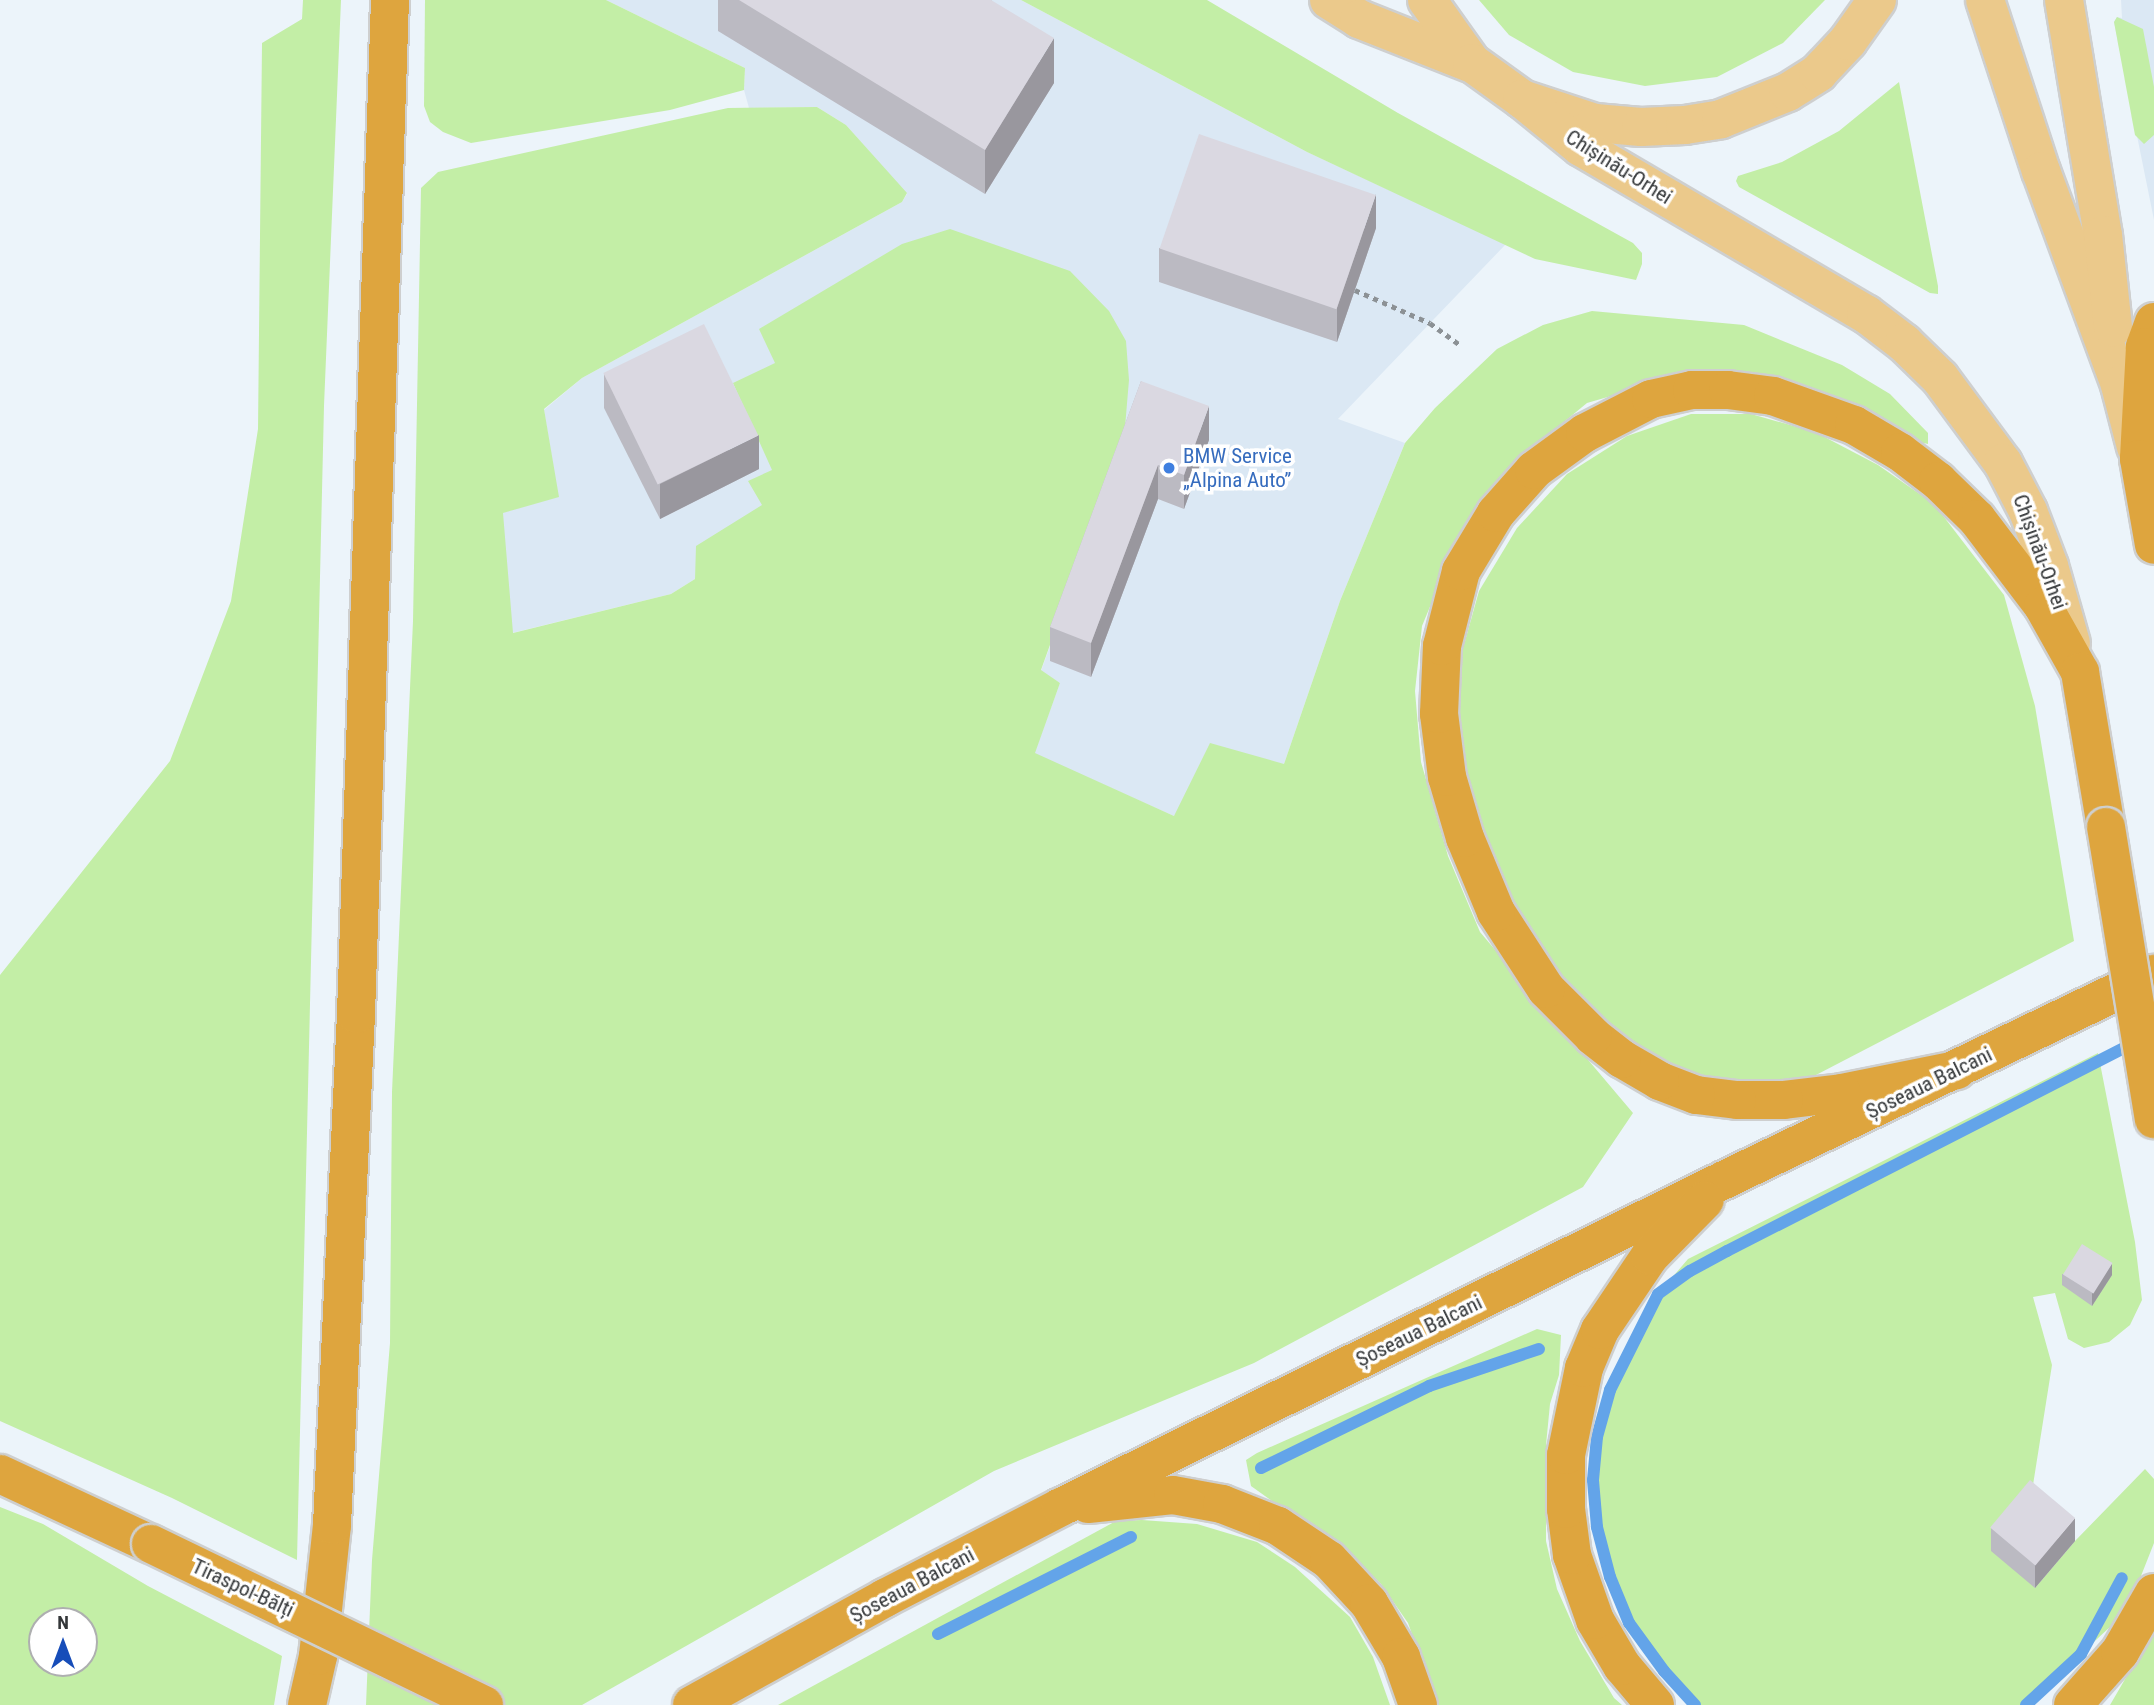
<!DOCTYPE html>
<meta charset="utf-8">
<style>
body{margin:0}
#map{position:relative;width:2154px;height:1705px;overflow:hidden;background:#ecf4fa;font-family:"Roboto Condensed",sans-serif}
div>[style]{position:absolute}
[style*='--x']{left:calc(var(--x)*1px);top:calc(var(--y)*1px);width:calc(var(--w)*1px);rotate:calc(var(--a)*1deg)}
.built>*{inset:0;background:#dbe8f4}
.green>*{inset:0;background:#c3eea6}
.stream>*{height:12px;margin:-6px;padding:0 6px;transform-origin:6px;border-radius:6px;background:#63a4e9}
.path>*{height:4.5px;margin-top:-2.25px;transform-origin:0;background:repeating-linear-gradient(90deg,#8c9195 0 5px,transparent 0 10px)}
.roads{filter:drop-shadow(2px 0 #cecfcf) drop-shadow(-2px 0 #cecfcf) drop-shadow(0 2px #cecfcf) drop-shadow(0 -2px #cecfcf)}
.major>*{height:38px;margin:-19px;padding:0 19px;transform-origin:19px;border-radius:19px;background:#ebc98b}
.highway>*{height:38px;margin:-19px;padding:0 19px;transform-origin:19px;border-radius:19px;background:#dea53e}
.bridges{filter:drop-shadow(2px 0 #cecfcf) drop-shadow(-2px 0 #cecfcf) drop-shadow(0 2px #cecfcf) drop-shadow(0 -2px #cecfcf)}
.highway-bridge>*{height:38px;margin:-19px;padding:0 19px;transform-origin:19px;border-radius:19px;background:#dea53e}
.wall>*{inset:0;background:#bbbac2}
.shaded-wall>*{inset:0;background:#99979e}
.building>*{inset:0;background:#dad8e1;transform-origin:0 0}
.dots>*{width:19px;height:19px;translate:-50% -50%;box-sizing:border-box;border:4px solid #fff;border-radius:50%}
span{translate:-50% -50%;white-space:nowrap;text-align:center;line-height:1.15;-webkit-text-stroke:7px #fff;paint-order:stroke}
.street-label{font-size:21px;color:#343739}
.shop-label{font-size:21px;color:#366cbe}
.left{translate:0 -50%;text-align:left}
.north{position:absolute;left:28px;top:1607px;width:70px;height:70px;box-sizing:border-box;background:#fff;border:2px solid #aeafb0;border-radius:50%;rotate:0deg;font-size:19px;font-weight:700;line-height:28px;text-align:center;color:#343739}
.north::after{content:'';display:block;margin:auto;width:24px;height:32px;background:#174db9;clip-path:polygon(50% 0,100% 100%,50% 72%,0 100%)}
</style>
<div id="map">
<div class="built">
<div style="clip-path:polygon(606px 0,1021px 0,1307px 152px,1506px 244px,1338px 419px,1405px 443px,1340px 601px,1284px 764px,1174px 816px,1034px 754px,1060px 683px,1041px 671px,1086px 546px,695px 579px,671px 594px,512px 633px,502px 513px,558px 496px,544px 410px,582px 378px,902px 202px,907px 194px,846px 125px,817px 107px,749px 108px,744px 90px,745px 68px)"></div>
<div style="clip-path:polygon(2121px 0,2154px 0,2154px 220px,2114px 22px,2117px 17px,2122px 18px)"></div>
</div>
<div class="green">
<div style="clip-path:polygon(303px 0,341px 0,324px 406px,297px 1560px,172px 1498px,0 1421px,0 975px,170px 761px,231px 601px,258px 429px,262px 43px,302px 19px)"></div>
<div style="clip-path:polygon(425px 0,606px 0,745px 68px,744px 90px,670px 110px,471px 143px,443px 132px,430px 122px,424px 106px)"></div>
<div style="clip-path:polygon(1021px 0,1207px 0,1398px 113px,1633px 243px,1642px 253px,1642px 264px,1636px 280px,1535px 259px,1307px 152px)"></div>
<div style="clip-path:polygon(1479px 0,1825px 0,1783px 43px,1717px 77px,1645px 86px,1573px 72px,1509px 35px)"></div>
<div style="clip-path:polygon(2117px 17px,2143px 29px,2154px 87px,2154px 135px,2144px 144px,2135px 135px,2114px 22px)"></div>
<div style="clip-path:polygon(1899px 82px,1938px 286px,1938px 294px,1930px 293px,1739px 187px,1736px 181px,1738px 176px,1782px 162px,1839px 131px)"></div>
<div style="clip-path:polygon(817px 107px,846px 125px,907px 193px,902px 202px,582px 378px,544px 409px,559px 497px,503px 513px,513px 633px,671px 594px,695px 579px,696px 546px,762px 505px,748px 481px,772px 470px,733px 383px,775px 363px,759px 329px,902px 244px,950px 229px,1070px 271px,1109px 311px,1126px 341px,1129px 380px,1124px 439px,1041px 670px,1060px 683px,1035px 753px,1174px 816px,1210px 743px,1284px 764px,1340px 601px,1405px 443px,1435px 408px,1497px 349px,1543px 325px,1592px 311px,1744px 325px,1842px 365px,1890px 394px,1928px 433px,1928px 444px,1656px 383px,1587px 403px,1515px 462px,1460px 534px,1422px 626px,1415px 691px,1421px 762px,1448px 856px,1480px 932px,1633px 1113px,1583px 1187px,1254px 1363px,994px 1471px,582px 1705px,366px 1705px,372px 1560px,390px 1343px,392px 1092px,413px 621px,421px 188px,438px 172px,728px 108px)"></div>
<div style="clip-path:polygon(1691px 414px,1751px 414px,1815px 432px,1878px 465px,1934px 504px,2004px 595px,2035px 706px,2074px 941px,1816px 1075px,1778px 1086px,1685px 1075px,1637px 1046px,1577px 996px,1535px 941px,1501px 879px,1471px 805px,1457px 738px,1460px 659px,1479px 591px,1517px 528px,1567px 474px,1627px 436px)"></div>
<div style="clip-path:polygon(2098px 1053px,2135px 1242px,2142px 1300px,2130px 1325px,2109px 1342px,2084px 1348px,2068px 1339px,2055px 1293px,2033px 1297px,2052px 1365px,2030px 1504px,2035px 1588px,2075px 1541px,2145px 1469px,2154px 1479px,2154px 1543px,2139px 1581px,2111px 1626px,2026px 1705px,1695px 1705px,1664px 1671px,1629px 1623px,1610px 1577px,1597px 1527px,1593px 1480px,1597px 1437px,1610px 1390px,1658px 1294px,1688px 1259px)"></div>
<div style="clip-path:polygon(1537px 1329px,1561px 1335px,1559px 1375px,1550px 1404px,1546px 1445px,1546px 1541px,1557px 1589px,1580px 1641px,1614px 1698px,1622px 1705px,1438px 1705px,1408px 1623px,1381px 1584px,1344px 1547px,1309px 1521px,1272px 1501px,1251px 1486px,1246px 1460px,1257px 1453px)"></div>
<div style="clip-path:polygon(evenodd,0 1507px,43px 1524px,148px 1586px,282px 1656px,274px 1705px,0 1705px,0 1507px,84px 1621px,84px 1663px,42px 1663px,42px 1621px,84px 1621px)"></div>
<div style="clip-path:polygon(1142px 1520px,1197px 1524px,1257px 1542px,1295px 1567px,1350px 1617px,1373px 1657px,1390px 1705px,778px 1705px,1116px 1521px)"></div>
<div style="clip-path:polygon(2154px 1628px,2154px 1705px,2110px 1705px,2142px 1650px)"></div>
</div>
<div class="stream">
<div style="--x:1261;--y:1468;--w:187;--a:-26"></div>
<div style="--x:1429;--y:1386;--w:116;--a:-18.6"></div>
<div style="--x:938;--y:1634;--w:216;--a:-26.7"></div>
<div style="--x:1695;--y:1705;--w:46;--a:-132.4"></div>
<div style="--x:1664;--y:1671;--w:59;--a:-126.1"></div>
<div style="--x:1629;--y:1623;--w:50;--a:-112.4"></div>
<div style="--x:1610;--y:1577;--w:52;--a:-104.6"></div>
<div style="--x:1597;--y:1527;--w:47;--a:-94.9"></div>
<div style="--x:1593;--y:1480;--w:43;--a:-84.7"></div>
<div style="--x:1597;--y:1437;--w:49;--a:-74.5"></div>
<div style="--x:1610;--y:1390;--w:107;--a:-63.4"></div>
<div style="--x:1658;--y:1294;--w:39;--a:-36"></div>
<div style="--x:1690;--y:1271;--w:42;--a:-28.4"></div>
<div style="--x:1727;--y:1251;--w:462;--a:-27.1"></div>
<div style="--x:2026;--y:1705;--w:75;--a:-42.8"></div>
<div style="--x:2081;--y:1654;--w:86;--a:-61.7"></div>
</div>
<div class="path">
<div style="--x:1355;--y:290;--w:82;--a:23.7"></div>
<div style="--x:1430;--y:323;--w:37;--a:36"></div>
</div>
<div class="roads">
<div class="major">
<div style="--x:1329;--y:0;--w:36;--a:32"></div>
<div style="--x:1359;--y:19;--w:119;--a:21.6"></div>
<div style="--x:1427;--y:0;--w:77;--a:54.5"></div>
<div style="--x:1472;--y:63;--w:62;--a:35.8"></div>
<div style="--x:1522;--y:99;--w:77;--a:18.2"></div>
<div style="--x:1595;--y:123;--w:46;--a:5"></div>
<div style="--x:1641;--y:127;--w:44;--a:-2.6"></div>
<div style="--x:1685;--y:125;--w:36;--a:-9"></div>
<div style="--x:1721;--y:119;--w:72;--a:-21.9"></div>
<div style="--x:1788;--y:92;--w:36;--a:-32"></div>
<div style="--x:1818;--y:73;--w:44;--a:-46.8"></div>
<div style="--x:1848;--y:41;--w:50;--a:-54.7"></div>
<div style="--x:1985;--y:0;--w:180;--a:71.9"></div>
<div style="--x:2041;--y:171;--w:228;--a:69.7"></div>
<div style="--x:2120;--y:385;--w:64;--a:75.5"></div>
<div style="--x:2064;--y:0;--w:238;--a:80.6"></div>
<div style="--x:2103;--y:235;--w:93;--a:83.8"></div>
<div style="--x:1522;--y:99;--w:76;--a:39.1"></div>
<div style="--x:1581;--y:147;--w:330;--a:30.4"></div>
<div style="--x:1866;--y:314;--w:48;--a:37.3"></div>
<div style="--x:1904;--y:343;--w:50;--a:44.2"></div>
<div style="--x:1940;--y:378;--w:106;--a:53.5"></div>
<div style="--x:2003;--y:463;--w:54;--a:62.5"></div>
<div style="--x:2028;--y:511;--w:59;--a:69.1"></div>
<div style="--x:2049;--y:566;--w:80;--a:74.1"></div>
</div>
<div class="highway">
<div style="--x:2154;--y:322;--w:27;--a:110"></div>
<div style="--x:2145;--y:347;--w:112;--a:93.1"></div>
<div style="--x:2139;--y:459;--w:87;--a:80.1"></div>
<div style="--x:1957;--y:1070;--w:117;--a:168.7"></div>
<div style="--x:1842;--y:1093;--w:58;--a:173.1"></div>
<div style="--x:1784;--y:1100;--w:47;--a:180"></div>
<div style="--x:1737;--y:1100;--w:41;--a:-173"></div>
<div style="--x:1696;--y:1095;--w:39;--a:-159"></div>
<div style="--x:1660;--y:1081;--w:44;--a:-149.9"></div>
<div style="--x:1622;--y:1059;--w:37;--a:-142"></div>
<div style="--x:1593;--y:1036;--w:66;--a:-135"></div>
<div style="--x:1546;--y:989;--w:92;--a:-123"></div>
<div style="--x:1496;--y:912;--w:80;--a:-112.7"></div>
<div style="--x:1465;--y:838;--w:64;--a:-106.4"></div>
<div style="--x:1447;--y:777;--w:64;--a:-97.2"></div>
<div style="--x:1439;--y:714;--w:68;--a:-87.5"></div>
<div style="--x:1442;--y:646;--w:77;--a:-75.8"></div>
<div style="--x:1461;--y:571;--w:68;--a:-58.9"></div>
<div style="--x:1496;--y:513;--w:57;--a:-48.5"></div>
<div style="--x:1534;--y:470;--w:63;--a:-36"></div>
<div style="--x:1585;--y:433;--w:74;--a:-27.3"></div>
<div style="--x:1651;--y:399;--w:42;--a:-12.4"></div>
<div style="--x:1692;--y:390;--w:36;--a:0"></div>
<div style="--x:1728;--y:390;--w:45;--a:7.6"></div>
<div style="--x:1773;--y:396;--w:86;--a:19.7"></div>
<div style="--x:1854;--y:425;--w:53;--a:30.4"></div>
<div style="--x:1900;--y:452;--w:48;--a:37.3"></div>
<div style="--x:1938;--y:481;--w:54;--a:44.3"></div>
<div style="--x:1977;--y:519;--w:109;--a:52.8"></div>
<div style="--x:2043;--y:606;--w:76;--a:60.7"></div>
<div style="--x:2080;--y:672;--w:157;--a:80.5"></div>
<div style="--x:0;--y:1474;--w:166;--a:24.9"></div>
<div style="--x:1088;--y:1504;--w:85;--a:-6"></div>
<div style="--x:1173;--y:1495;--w:50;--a:10.4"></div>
<div style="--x:1222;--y:1504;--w:60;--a:21.4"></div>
<div style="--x:1278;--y:1526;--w:61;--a:33.7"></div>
<div style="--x:1329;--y:1560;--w:59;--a:47.1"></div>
<div style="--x:1369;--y:1603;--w:63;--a:59.3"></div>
<div style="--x:1401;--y:1657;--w:51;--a:70.5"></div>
<div style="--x:307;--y:1705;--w:50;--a:-77.3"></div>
<div style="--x:318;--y:1656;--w:132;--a:-83.9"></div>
<div style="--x:332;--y:1525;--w:512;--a:-87.31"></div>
<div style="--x:356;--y:1014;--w:1015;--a:-88.08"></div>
<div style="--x:692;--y:1705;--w:221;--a:-29"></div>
<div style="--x:885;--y:1598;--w:198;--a:-27.3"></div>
<div style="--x:1061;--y:1507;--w:741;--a:-26.25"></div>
<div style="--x:1726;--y:1179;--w:475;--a:-25.6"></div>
<div style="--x:1655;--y:1705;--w:51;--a:-130.2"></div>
<div style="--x:1622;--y:1666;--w:53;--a:-120.4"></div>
<div style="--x:1595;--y:1620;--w:69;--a:-109.5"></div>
<div style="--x:1572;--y:1555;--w:46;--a:-97.4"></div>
<div style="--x:1566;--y:1509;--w:54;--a:-90"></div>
<div style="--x:1566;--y:1455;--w:89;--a:-78.3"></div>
<div style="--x:1584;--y:1368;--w:41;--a:-67.2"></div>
<div style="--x:1600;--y:1330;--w:89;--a:-56"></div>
<div style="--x:1650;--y:1256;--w:78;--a:-45.5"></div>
<div style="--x:2073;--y:1705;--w:71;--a:-48.4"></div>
<div style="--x:2120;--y:1652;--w:68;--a:-60"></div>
</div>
</div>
<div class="bridges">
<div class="highway-bridge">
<div style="--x:2106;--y:827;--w:296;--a:80.7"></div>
<div style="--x:151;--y:1544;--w:370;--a:25.8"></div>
</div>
</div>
<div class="wall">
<div style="clip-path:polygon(718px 0,991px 0,1054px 83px,985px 194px,718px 31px)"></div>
<div style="clip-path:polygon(1376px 228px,1337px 342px,1159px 282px,1159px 248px)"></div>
<div style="clip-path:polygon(604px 374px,759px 469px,660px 519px,604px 408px)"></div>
<div style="clip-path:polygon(1141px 381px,1209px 440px,1184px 509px,1158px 499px,1091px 677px,1050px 661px,1050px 627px)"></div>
<div style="clip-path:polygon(2062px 1274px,2112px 1275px,2092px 1306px,2062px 1285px)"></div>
<div style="clip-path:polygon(1991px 1528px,2075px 1541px,2035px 1588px,1991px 1551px)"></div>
</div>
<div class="shaded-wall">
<div style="clip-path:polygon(1054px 38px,1054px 83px,985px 194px,985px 150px)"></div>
<div style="clip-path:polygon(1376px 194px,1376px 228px,1337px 342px,1337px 308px)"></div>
<div style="clip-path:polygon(1209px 406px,1209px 440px,1184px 509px,1184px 475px)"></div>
<div style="clip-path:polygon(759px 435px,759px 469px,660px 519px,660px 484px)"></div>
<div style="clip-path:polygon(1158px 465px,1158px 499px,1091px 677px,1091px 643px)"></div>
<div style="clip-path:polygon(2112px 1263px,2112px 1275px,2092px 1306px,2092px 1294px)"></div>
<div style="clip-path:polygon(2075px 1518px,2075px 1541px,2035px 1588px,2035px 1565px)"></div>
</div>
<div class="building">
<div style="clip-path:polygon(739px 0,991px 0,1054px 38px,985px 150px)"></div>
<div style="left:1199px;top:134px;width:187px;height:121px;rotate:19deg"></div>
<div style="left:704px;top:324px;width:124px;height:112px;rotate:64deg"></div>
<div style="clip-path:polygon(1141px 381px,1209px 406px,1184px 475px,1158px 465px,1091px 643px,1050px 627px)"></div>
<div style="left:2082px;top:1244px;width:36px;height:36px;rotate:32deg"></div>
<div style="left:2030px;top:1480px;width:59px;height:62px;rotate:40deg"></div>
</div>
<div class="dots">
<div style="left:1169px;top:468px;background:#3f7fe0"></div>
</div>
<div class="street-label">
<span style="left:1619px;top:167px;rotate:32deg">Chișinău-Orhei</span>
<span style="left:2040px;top:552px;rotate:70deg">Chișinău-Orhei</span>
<span style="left:1929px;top:1083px;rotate:-26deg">Șoseaua Balcani</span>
<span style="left:1419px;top:1331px;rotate:-26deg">Șoseaua Balcani</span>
<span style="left:912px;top:1585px;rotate:-28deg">Șoseaua Balcani</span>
<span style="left:243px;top:1588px;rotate:25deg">Tiraspol-Bălți</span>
</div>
<div class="shop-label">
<span class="left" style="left:1183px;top:468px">BMW Service<br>„Alpina Auto”</span>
</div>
<div class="north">N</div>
</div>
